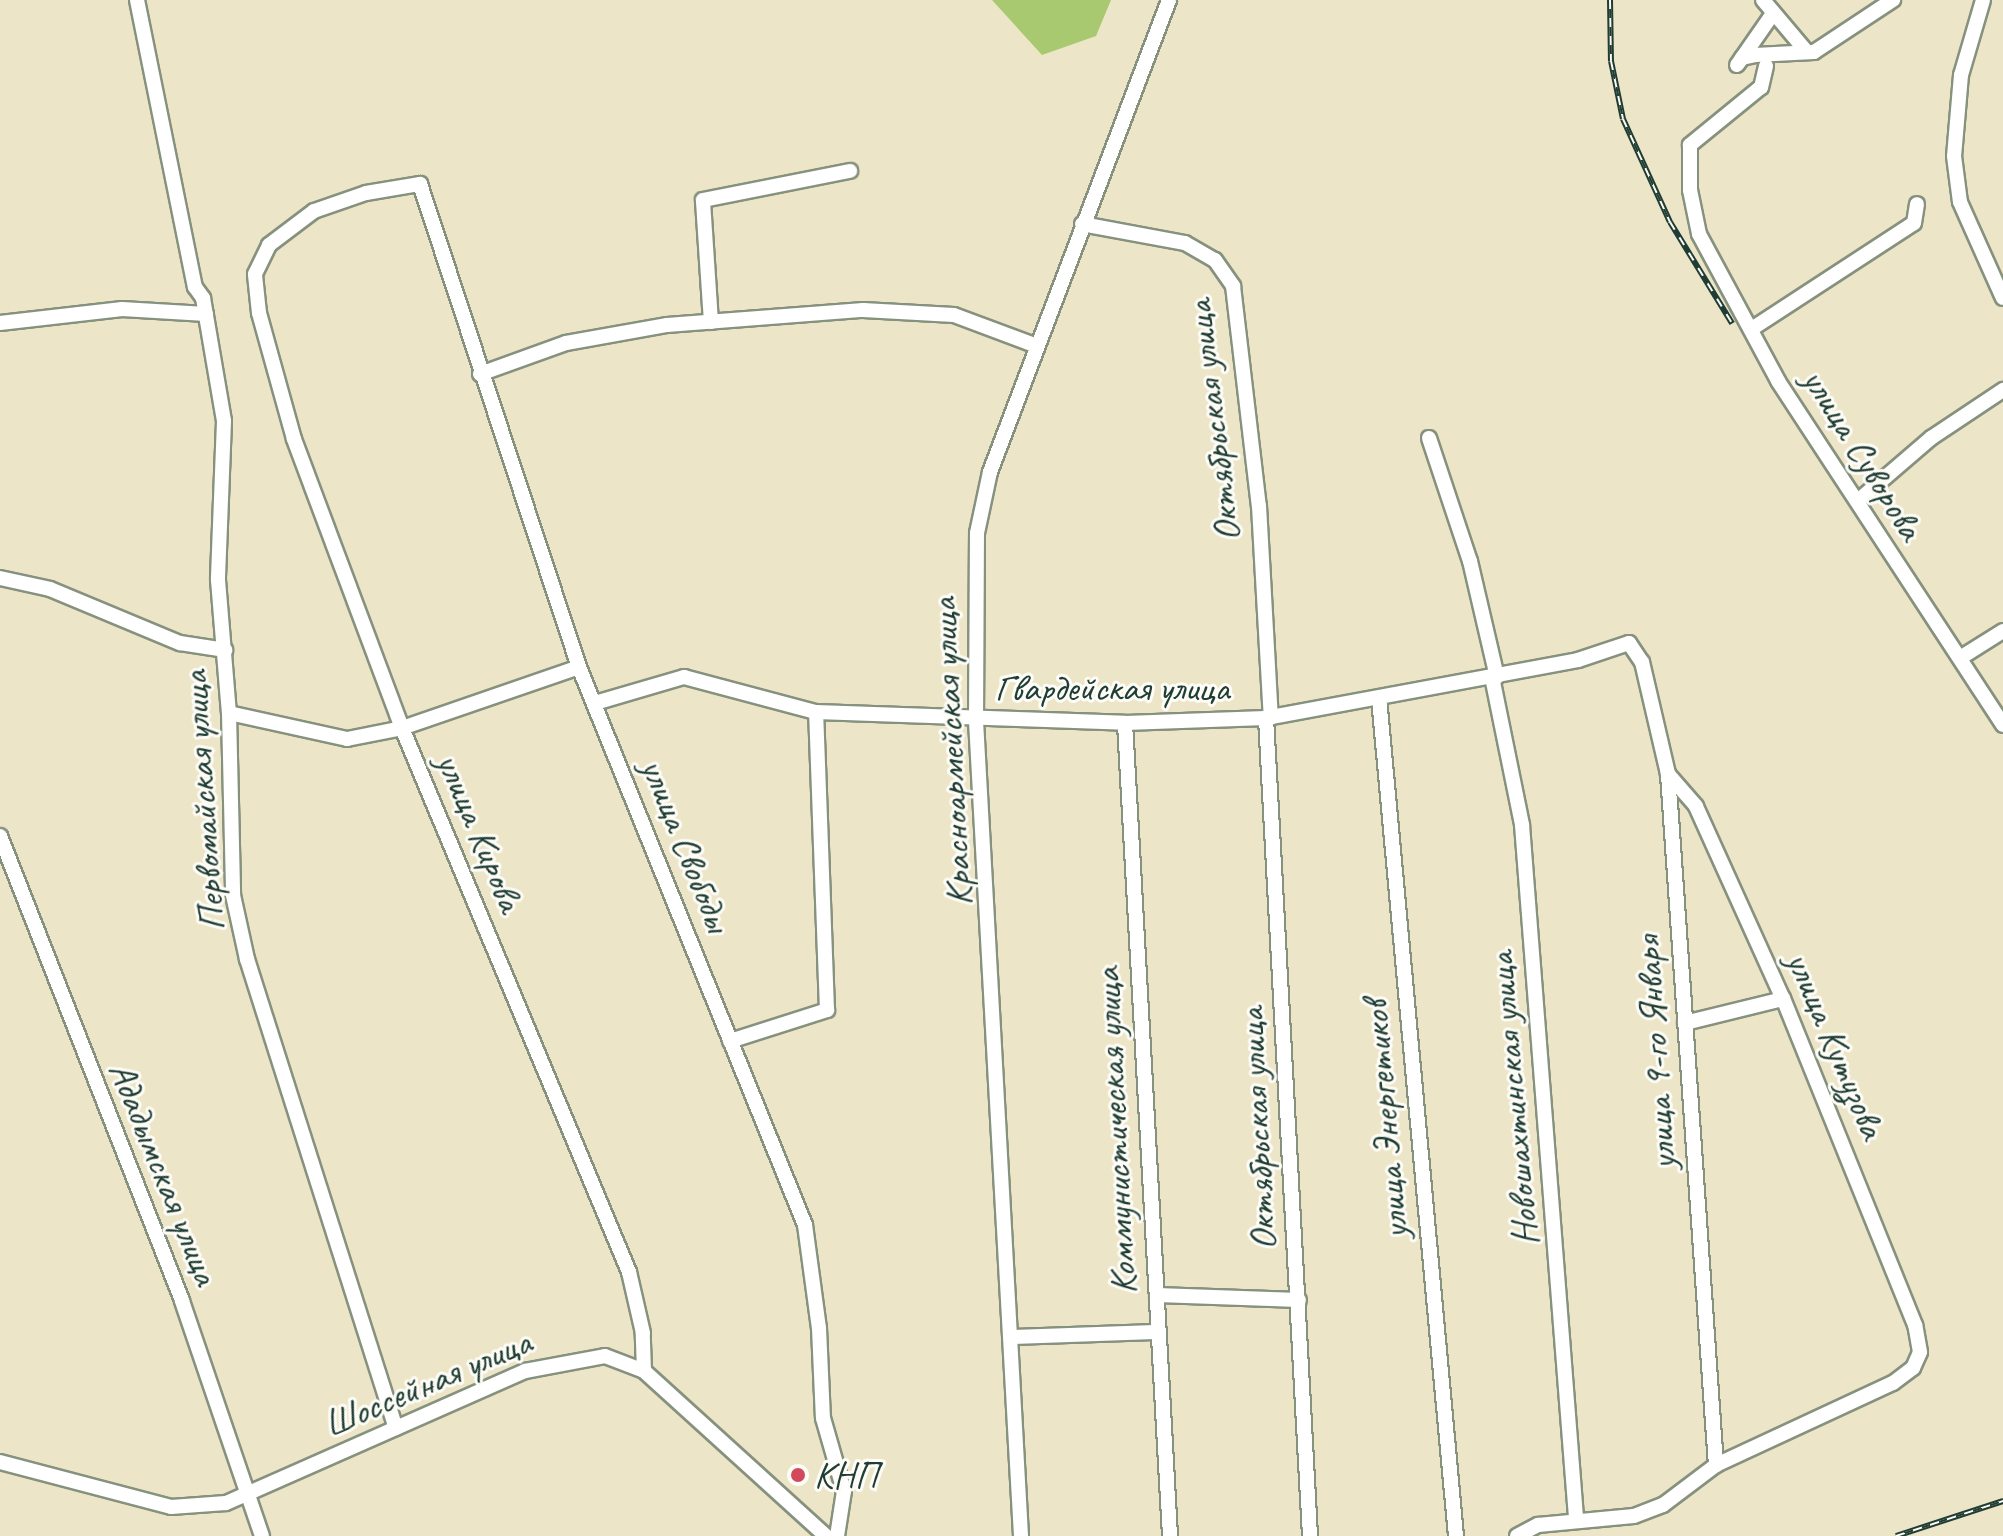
<!DOCTYPE html>
<meta charset="utf-8">
<style>
body{margin:0}
#map{position:relative;width:2003px;height:1536px;overflow:hidden;background:#ede5c7;font-family:Caveat,sans-serif}
div>[style]{position:absolute}
[style*='--x']{left:calc(var(--x)*1px);top:calc(var(--y)*1px);width:calc(var(--w)*1px);rotate:calc(var(--a)*1deg)}
.green>*{inset:0;background:#a9c971}
.roads{filter:drop-shadow(2px 0 #86917e) drop-shadow(-2px 0 #86917e) drop-shadow(0 2px #86917e) drop-shadow(0 -2px #86917e)}
.minor>*{height:14px;margin:-7px;padding:0 7px;transform-origin:7px;border-radius:7px;background:#fff}
.rail>*{height:6px;margin-top:-3px;transform-origin:0;background:repeating-linear-gradient(90deg,#fdfcf7 0 9px,#1f3d34 0 18px);box-sizing:border-box;border-block:2px solid #1f3d34}
.dots>*{width:22px;height:22px;translate:-50% -50%;box-sizing:border-box;border:4px solid #fdfcf7;border-radius:50%}
span{translate:-50% -50%;white-space:nowrap;text-align:center;line-height:1.15;-webkit-text-stroke:6px #fdfcf7;paint-order:stroke}
.street-label{font-size:38px;color:#1f3d34}
.poi-label{font-size:38px;color:#1f3d34}
.left{translate:0 -50%;text-align:left}
</style>
<div id="map">
<div class="green">
<div style="clip-path:polygon(992px 0,1111px 0,1096px 36px,1042px 55px)"></div>
</div>
<div class="roads">
<div class="minor">
<div style="--x:137;--y:0;--w:293;--a:78.6"></div>
<div style="--x:195;--y:287;--w:14;--a:54"></div>
<div style="--x:203;--y:298;--w:125;--a:80.3"></div>
<div style="--x:224;--y:421;--w:159;--a:92.2"></div>
<div style="--x:218;--y:580;--w:133;--a:85.3"></div>
<div style="--x:229;--y:713;--w:182;--a:88.7"></div>
<div style="--x:233;--y:895;--w:66;--a:77.7"></div>
<div style="--x:247;--y:959;--w:492;--a:72.4"></div>
<div style="--x:1763;--y:0;--w:68;--a:49.8"></div>
<div style="--x:1983;--y:0;--w:78;--a:106.3"></div>
<div style="--x:1961;--y:75;--w:81;--a:94.9"></div>
<div style="--x:1954;--y:156;--w:46;--a:82.6"></div>
<div style="--x:1960;--y:202;--w:105;--a:65.9"></div>
<div style="--x:1742;--y:58;--w:52;--a:-55.1"></div>
<div style="--x:1737;--y:65;--w:9;--a:-54"></div>
<div style="--x:1742;--y:58;--w:13;--a:-13"></div>
<div style="--x:1755;--y:55;--w:59;--a:-2.9"></div>
<div style="--x:1814;--y:52;--w:95;--a:-33.4"></div>
<div style="--x:1766;--y:66;--w:22;--a:103"></div>
<div style="--x:1761;--y:87;--w:92;--a:140.8"></div>
<div style="--x:1690;--y:145;--w:45;--a:90"></div>
<div style="--x:1690;--y:190;--w:45;--a:78.4"></div>
<div style="--x:1699;--y:234;--w:167;--a:61.7"></div>
<div style="--x:1778;--y:381;--w:411;--a:56.8"></div>
<div style="--x:1082;--y:224;--w:105;--a:10.5"></div>
<div style="--x:1185;--y:243;--w:34;--a:30"></div>
<div style="--x:1215;--y:260;--w:32;--a:55"></div>
<div style="--x:1233;--y:286;--w:222;--a:83.3"></div>
<div style="--x:1259;--y:506;--w:212;--a:86.8"></div>
<div style="--x:711;--y:322;--w:122;--a:-93.8"></div>
<div style="--x:703;--y:200;--w:150;--a:-11.2"></div>
<div style="--x:0;--y:323;--w:123;--a:-6.5"></div>
<div style="--x:122;--y:309;--w:84;--a:3.4"></div>
<div style="--x:1753;--y:328;--w:192;--a:-33.1"></div>
<div style="--x:1914;--y:223;--w:19;--a:-81"></div>
<div style="--x:480;--y:374;--w:91;--a:-19.8"></div>
<div style="--x:566;--y:343;--w:103;--a:-10.1"></div>
<div style="--x:667;--y:325;--w:197;--a:-4.4"></div>
<div style="--x:863;--y:310;--w:91;--a:3.1"></div>
<div style="--x:954;--y:315;--w:89;--a:20.5"></div>
<div style="--x:1429;--y:438;--w:130;--a:71.6"></div>
<div style="--x:1470;--y:561;--w:119;--a:76.9"></div>
<div style="--x:1860;--y:499;--w:94;--a:-40.7"></div>
<div style="--x:1931;--y:438;--w:87;--a:-33.7"></div>
<div style="--x:0;--y:578;--w:51;--a:12.4"></div>
<div style="--x:50;--y:589;--w:141;--a:22.6"></div>
<div style="--x:180;--y:643;--w:46;--a:8.8"></div>
<div style="--x:1960;--y:658;--w:51;--a:-32.1"></div>
<div style="--x:1492;--y:677;--w:151;--a:78.5"></div>
<div style="--x:1522;--y:825;--w:695;--a:85.54"></div>
<div style="--x:1379;--y:698;--w:842;--a:84.75"></div>
<div style="--x:595;--y:703;--w:93;--a:-16.3"></div>
<div style="--x:684;--y:677;--w:137;--a:14.9"></div>
<div style="--x:816;--y:712;--w:309;--a:2"></div>
<div style="--x:1125;--y:723;--w:141;--a:-2"></div>
<div style="--x:1266;--y:718;--w:317;--a:-10.5"></div>
<div style="--x:1578;--y:660;--w:54;--a:-18.4"></div>
<div style="--x:1629;--y:643;--w:23;--a:56"></div>
<div style="--x:1642;--y:662;--w:115;--a:76.9"></div>
<div style="--x:1668;--y:774;--w:693;--a:86.03"></div>
<div style="--x:229;--y:713;--w:121;--a:12.4"></div>
<div style="--x:347;--y:739;--w:56;--a:-11.3"></div>
<div style="--x:402;--y:728;--w:187;--a:-19"></div>
<div style="--x:1266;--y:718;--w:819;--a:86.92"></div>
<div style="--x:1125;--y:723;--w:814;--a:86.83"></div>
<div style="--x:0;--y:836;--w:499;--a:68.6"></div>
<div style="--x:182;--y:1301;--w:248;--a:71.2"></div>
<div style="--x:1685;--y:1023;--w:101;--a:-13.8"></div>
<div style="--x:730;--y:1041;--w:102;--a:-17.7"></div>
<div style="--x:827;--y:1010;--w:298;--a:-92.1"></div>
<div style="--x:1157;--y:1295;--w:142;--a:2"></div>
<div style="--x:1013;--y:1337;--w:142;--a:-2"></div>
<div style="--x:644;--y:1371;--w:38;--a:-92"></div>
<div style="--x:643;--y:1333;--w:63;--a:-102.9"></div>
<div style="--x:629;--y:1272;--w:589;--a:-112.65"></div>
<div style="--x:402;--y:728;--w:309;--a:-110.5"></div>
<div style="--x:294;--y:439;--w:131;--a:-105.5"></div>
<div style="--x:259;--y:313;--w:39;--a:-96"></div>
<div style="--x:255;--y:274;--w:32;--a:-64"></div>
<div style="--x:269;--y:245;--w:56;--a:-37.1"></div>
<div style="--x:314;--y:211;--w:55;--a:-19.1"></div>
<div style="--x:366;--y:193;--w:55;--a:-9.5"></div>
<div style="--x:420;--y:184;--w:508;--a:71.78"></div>
<div style="--x:579;--y:667;--w:602;--a:67.95"></div>
<div style="--x:805;--y:1225;--w:104;--a:82.3"></div>
<div style="--x:819;--y:1328;--w:90;--a:87.5"></div>
<div style="--x:823;--y:1418;--w:76;--a:74"></div>
<div style="--x:844;--y:1491;--w:46;--a:98.8"></div>
<div style="--x:0;--y:1462;--w:177;--a:14.7"></div>
<div style="--x:171;--y:1507;--w:55;--a:-4.2"></div>
<div style="--x:226;--y:1503;--w:327;--a:-23.8"></div>
<div style="--x:525;--y:1371;--w:81;--a:-10.6"></div>
<div style="--x:605;--y:1356;--w:42;--a:21"></div>
<div style="--x:644;--y:1371;--w:246;--a:42.2"></div>
<div style="--x:1021;--y:1536;--w:816;--a:-93.16"></div>
<div style="--x:976;--y:721;--w:188;--a:-89.7"></div>
<div style="--x:977;--y:533;--w:62;--a:-78"></div>
<div style="--x:990;--y:472;--w:505;--a:-69.23"></div>
<div style="--x:1517;--y:1536;--w:24;--a:-28"></div>
<div style="--x:1538;--y:1525;--w:96;--a:-5.4"></div>
<div style="--x:1634;--y:1516;--w:31;--a:-21"></div>
<div style="--x:1663;--y:1505;--w:66;--a:-37"></div>
<div style="--x:1716;--y:1465;--w:195;--a:-24.9"></div>
<div style="--x:1893;--y:1383;--w:25;--a:-37"></div>
<div style="--x:1913;--y:1368;--w:17;--a:-66"></div>
<div style="--x:1920;--y:1352;--w:27;--a:-100"></div>
<div style="--x:1915;--y:1325;--w:352;--a:-112"></div>
<div style="--x:1783;--y:999;--w:212;--a:-114.3"></div>
<div style="--x:1696;--y:806;--w:43;--a:-131.2"></div>
</div>
</div>
<div class="rail">
<div style="--x:1610;--y:0;--w:61;--a:89.1"></div>
<div style="--x:1611;--y:61;--w:59;--a:78.3"></div>
<div style="--x:1623;--y:119;--w:113;--a:65.5"></div>
<div style="--x:1670;--y:222;--w:119;--a:58.5"></div>
<div style="--x:1896;--y:1536;--w:113;--a:-18.1"></div>
</div>
<div class="dots">
<div style="left:798px;top:1475px;background:#d1495b"></div>
</div>
<div class="street-label">
<span style="left:1213px;top:421px;rotate:-97deg">Октябрьская улица</span>
<span style="left:1863px;top:454px;rotate:58deg">улица Суворова</span>
<span style="left:1112px;top:688px">Гвардейская улица</span>
<span style="left:951px;top:752px;rotate:-93deg">Красноармейская улица</span>
<span style="left:203px;top:801px;rotate:-94deg">Первомайская улица</span>
<span style="left:480px;top:832px;rotate:67deg">улица Кирова</span>
<span style="left:686px;top:845px;rotate:68deg">улица Свободы</span>
<span style="left:1836px;top:1045px;rotate:67deg">улица Кутузова</span>
<span style="left:1655px;top:1053px;rotate:-94deg">улица 9-го Января</span>
<span style="left:1513px;top:1099px;rotate:-95deg">Новошахтинская улица</span>
<span style="left:1385px;top:1120px;rotate:-95deg">улица Энергетиков</span>
<span style="left:1257px;top:1129px;rotate:-93deg">Октябрьская улица</span>
<span style="left:1115px;top:1131px;rotate:-93deg">Коммунистическая улица</span>
<span style="left:164px;top:1173px;rotate:68deg">Ададымская улица</span>
<span style="left:427px;top:1383px;rotate:-23deg">Шоссейная улица</span>
</div>
<div class="poi-label">
<span class="left" style="left:814px;top:1475px">КНП</span>
</div>
</div>
